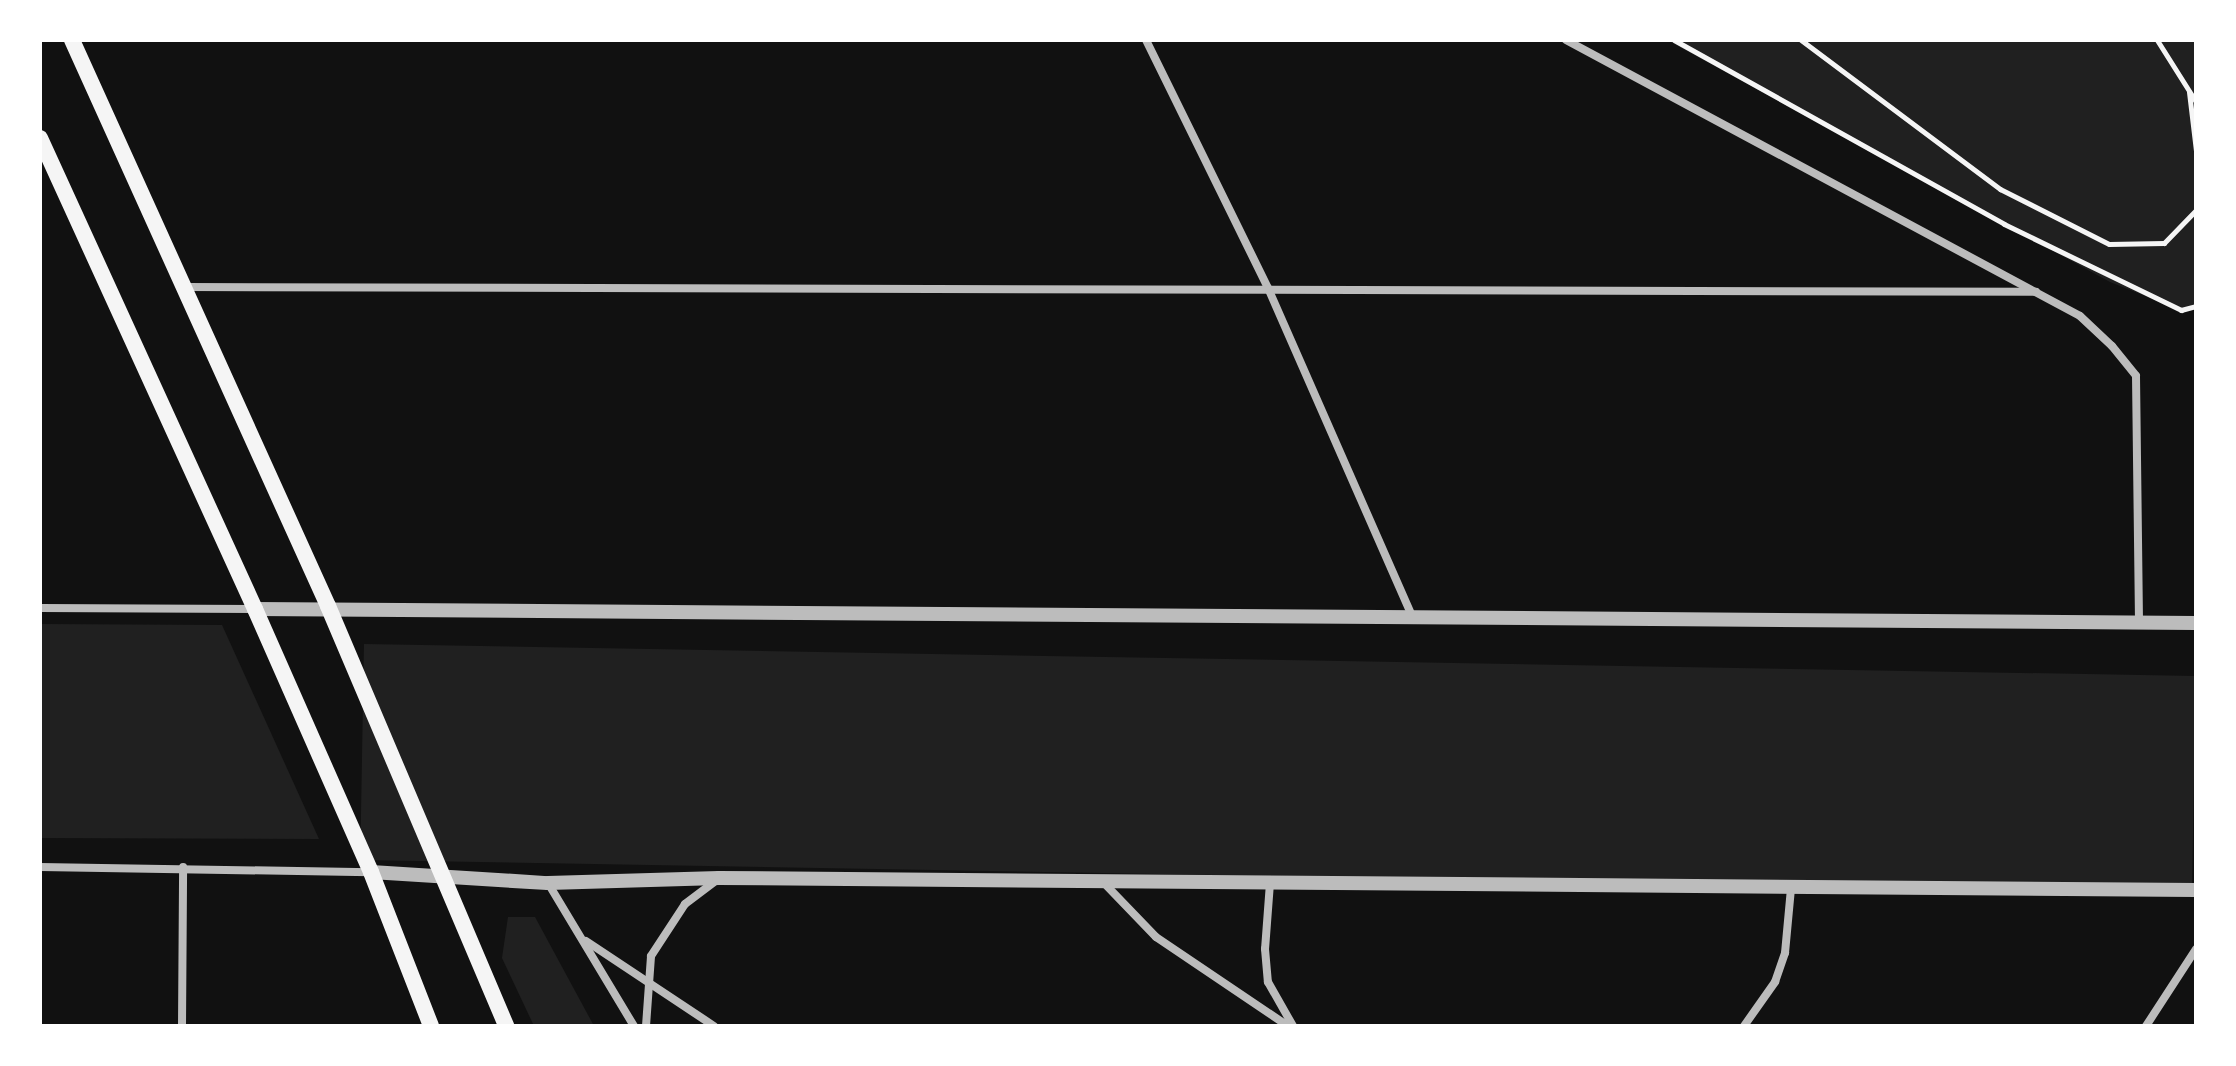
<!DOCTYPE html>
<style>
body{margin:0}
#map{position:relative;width:2236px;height:1066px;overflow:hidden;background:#111;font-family:Roboto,sans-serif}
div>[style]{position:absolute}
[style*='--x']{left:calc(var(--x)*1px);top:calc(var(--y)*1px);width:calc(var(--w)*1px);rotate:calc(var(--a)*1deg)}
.green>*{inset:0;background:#202020;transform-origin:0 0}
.path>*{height:5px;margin:-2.5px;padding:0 2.5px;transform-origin:2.5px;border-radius:2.5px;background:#f5f5f5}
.minor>*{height:8px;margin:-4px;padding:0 4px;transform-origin:4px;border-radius:4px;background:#bcbcbc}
.tertiary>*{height:14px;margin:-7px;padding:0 7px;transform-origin:7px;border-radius:7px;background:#bcbcbc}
.secondary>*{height:16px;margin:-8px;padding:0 8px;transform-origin:8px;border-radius:8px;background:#f5f5f5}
span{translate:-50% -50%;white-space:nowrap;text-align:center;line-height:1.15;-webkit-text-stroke:7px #fff;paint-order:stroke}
.frame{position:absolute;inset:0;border:42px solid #fff;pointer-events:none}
</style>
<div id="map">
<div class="green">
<div style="clip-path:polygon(1667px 40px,2196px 40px,2196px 306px,2181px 310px,2110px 282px)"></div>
<div style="clip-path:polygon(40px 624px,222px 625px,319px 839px,40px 838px)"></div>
<div style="left:364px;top:644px;width:1832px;height:216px;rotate:1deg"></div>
<div style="clip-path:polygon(508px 917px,535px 917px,594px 1026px,534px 1026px,502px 958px)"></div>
</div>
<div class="path">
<div style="--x:1674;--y:40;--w:378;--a:29.1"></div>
<div style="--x:2004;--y:224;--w:197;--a:25.9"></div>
<div style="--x:2181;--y:310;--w:16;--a:-15"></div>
<div style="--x:1801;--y:40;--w:249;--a:36.8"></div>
<div style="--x:2000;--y:189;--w:122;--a:26.8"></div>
<div style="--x:2109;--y:244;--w:55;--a:-1"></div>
<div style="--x:2164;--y:243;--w:46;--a:-45.9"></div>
<div style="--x:2157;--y:40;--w:73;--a:57.8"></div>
<div style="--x:2189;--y:92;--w:59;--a:83.2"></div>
</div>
<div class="minor">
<div style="--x:1146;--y:40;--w:276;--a:63.8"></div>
<div style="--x:1268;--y:288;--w:356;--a:66.3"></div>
<div style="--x:1566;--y:40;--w:583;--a:28.23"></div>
<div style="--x:2080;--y:316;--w:44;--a:43.2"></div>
<div style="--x:2112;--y:346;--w:38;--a:51"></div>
<div style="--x:2136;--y:376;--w:247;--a:89.3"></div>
<div style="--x:185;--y:287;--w:1851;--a:0.15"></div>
<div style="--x:40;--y:608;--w:214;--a:0.3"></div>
<div style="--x:40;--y:867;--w:331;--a:0.9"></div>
<div style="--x:548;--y:883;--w:167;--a:59"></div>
<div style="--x:1104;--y:883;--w:75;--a:46.1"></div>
<div style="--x:1156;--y:937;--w:159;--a:34"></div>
<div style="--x:1270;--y:883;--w:66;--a:94.3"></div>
<div style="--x:1265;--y:949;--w:33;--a:85"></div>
<div style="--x:1268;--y:982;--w:51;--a:60.4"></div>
<div style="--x:586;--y:941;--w:154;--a:33.6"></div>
<div style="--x:182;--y:1026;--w:159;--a:-89.6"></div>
<div style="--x:646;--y:1026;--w:70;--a:-85.9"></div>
<div style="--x:651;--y:956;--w:62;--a:-56.8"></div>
<div style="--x:685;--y:904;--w:39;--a:-37"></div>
<div style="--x:1744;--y:1026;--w:54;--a:-54.8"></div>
<div style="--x:1775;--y:982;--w:31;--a:-71"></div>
<div style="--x:1785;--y:953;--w:65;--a:-84.7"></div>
<div style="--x:2146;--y:1026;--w:92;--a:-57"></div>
</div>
<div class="tertiary">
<div style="--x:255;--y:609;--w:1941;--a:0.41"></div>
<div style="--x:371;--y:872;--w:177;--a:3.6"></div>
<div style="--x:548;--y:883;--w:171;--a:-1.7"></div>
<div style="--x:719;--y:878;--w:1477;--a:0.47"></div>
</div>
<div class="secondary">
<div style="--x:72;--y:40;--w:621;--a:65.66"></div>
<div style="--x:328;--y:606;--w:456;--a:67"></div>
<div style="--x:40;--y:138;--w:518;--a:65.46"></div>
<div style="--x:255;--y:609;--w:287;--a:66.2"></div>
<div style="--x:371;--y:872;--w:165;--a:68.7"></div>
</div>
<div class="frame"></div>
</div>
